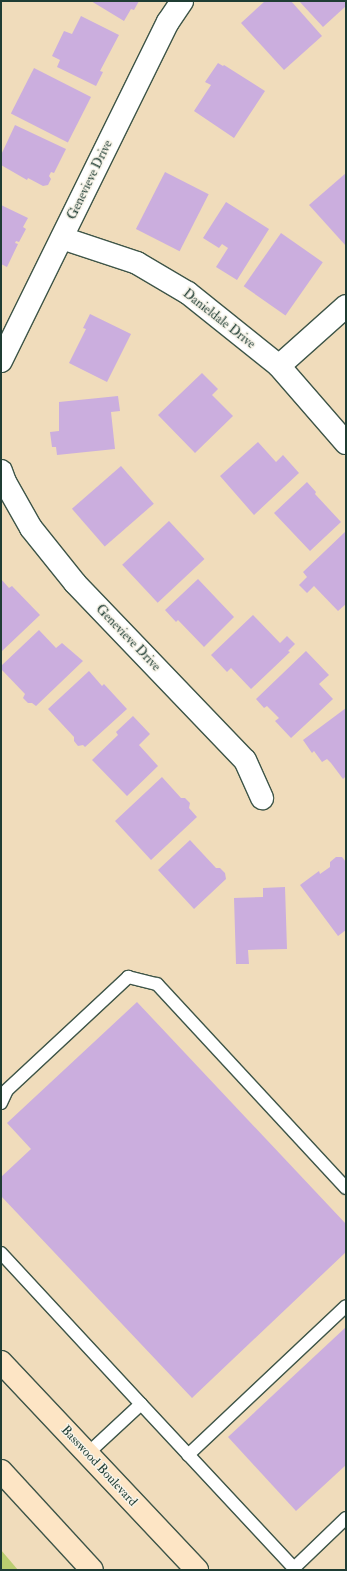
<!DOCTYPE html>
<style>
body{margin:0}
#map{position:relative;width:347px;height:1571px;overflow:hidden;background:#f0dcbb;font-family:"IM FELL Double Pica",serif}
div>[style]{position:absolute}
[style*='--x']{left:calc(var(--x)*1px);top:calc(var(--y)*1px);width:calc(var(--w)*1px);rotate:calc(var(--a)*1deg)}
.green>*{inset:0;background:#bacd70}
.building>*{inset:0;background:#cbaede;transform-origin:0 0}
.roads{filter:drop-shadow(1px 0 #3e5548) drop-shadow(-1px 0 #3e5548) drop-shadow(0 1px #3e5548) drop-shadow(0 -1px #3e5548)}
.service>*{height:12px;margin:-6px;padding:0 6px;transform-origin:6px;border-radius:6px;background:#fff}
.minor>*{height:22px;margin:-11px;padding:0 11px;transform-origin:11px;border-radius:11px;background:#fff}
.secondary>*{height:22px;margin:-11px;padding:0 11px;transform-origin:11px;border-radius:11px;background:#fde5c5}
span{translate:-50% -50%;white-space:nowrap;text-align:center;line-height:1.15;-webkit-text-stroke:3px #f7f3e8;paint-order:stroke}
.street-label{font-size:13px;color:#1f3d34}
.frame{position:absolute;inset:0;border:2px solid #1f3d34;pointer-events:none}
</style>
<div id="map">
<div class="green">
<div style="clip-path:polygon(1px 1550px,18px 1570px,1px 1570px)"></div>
</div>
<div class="building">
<div style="clip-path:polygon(91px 1px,139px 1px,134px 10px,131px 9px,124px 21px)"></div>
<div style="clip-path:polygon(265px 1px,291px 1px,322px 36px,284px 70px,241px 23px)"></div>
<div style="clip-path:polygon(299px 1px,346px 1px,346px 6px,323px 27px)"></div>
<div style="clip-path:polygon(81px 16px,119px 35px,100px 71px,103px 72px,96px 86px,57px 67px,60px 60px,52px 56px,64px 31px,72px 34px)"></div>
<div style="clip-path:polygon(218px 63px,223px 66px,224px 65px,265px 91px,234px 138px,194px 111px,211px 85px,205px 82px)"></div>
<div style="left:34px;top:68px;width:64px;height:51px;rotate:27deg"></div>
<div style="clip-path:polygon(15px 125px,66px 149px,54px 173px,51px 172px,49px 176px,51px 179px,48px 185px,43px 186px,28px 178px,27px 180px,1px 165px,1px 155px)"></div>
<div style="left:165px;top:172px;width:49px;height:64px;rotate:27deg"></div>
<div style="clip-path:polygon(346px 173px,346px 246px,309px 205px)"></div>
<div style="clip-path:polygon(226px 202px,269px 229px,237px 280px,216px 267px,228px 248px,222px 244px,219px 248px,203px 238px)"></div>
<div style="clip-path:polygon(1px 205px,28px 218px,23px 227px,26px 229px,19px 242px,16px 241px,15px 243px,18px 244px,7px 267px,1px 264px)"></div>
<div style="left:281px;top:233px;width:51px;height:65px;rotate:35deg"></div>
<div style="clip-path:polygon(90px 314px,131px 334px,107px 382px,69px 363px,86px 329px,83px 328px)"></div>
<div style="clip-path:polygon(202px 373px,218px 389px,212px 395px,233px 416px,195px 453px,158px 415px)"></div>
<div style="clip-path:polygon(118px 396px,120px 411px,111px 412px,115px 449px,57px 455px,56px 447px,52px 447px,50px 432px,59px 431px,59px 402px)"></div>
<div style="clip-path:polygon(258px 442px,276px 462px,283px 455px,299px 473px,254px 515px,220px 476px)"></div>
<div style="left:121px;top:466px;width:50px;height:65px;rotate:49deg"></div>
<div style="clip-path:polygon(307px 482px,316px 492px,315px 494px,341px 522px,310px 551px,274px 513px)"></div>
<div style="left:169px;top:521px;width:52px;height:64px;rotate:47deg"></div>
<div style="clip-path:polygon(346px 531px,346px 604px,338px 611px,314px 586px,307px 593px,299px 585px,307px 577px,303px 572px)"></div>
<div style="clip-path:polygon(1px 579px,9px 588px,12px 586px,40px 615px,1px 652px)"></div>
<div style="clip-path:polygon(198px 579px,234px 617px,204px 647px,178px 620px,176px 622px,165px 610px)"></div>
<div style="clip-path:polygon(253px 615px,280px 643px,287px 636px,295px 644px,288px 651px,290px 652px,251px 689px,231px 668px,227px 672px,211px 655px)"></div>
<div style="clip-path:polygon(39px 630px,56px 648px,62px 643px,83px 661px,36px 706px,32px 703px,28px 703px,23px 698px,25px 694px,1px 669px,1px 666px)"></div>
<div style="clip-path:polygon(306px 651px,329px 675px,319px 684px,333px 699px,291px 738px,275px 721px,279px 718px,267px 706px,264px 708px,256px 699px)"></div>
<div style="clip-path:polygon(89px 671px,102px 686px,104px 684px,127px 709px,85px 747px,83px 745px,78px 746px,74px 741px,74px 737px,48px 709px)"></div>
<div style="clip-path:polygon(346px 708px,346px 776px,343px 779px,331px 763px,327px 759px,322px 762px,314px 751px,312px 753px,303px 740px)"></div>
<div style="clip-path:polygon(133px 716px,150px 734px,139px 745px,158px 766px,127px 796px,92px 760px,118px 735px,116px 732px)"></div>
<div style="clip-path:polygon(162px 777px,181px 798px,185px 798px,190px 803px,189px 808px,197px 817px,151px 860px,115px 821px)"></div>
<div style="clip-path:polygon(190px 840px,216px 868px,220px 868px,225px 873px,226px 879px,194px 909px,158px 870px)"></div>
<div style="clip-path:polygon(336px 857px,342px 857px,346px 862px,346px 930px,338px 936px,300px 885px,319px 871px,320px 874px,330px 867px,330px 862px)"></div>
<div style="clip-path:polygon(285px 887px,287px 949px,248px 950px,249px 964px,236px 964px,234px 898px,263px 897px,263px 888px)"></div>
<div style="clip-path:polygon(137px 1002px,346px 1224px,346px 1252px,192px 1398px,1px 1196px,1px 1177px,31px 1149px,7px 1123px)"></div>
<div style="clip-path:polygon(346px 1327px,346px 1465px,296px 1511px,228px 1437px)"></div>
</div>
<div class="roads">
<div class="service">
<div style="--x:1;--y:1103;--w:14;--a:-65"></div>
<div style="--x:7;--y:1090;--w:166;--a:-43"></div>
<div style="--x:128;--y:977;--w:30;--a:14"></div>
<div style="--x:157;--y:984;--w:278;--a:47.2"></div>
<div style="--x:1;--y:1253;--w:206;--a:47.2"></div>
<div style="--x:141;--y:1404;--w:74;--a:137.2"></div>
<div style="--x:141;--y:1404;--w:224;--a:47"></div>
<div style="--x:294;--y:1568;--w:72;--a:-43.9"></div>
<div style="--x:188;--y:1455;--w:217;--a:-43.3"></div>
</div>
<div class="minor">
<div style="--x:62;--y:238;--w:79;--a:18.4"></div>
<div style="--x:137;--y:263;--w:59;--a:30.5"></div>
<div style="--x:188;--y:293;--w:117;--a:38.7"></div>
<div style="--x:279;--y:366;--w:102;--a:49"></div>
<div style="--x:1;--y:361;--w:378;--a:-63.8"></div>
<div style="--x:168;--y:22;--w:25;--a:-56"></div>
<div style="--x:279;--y:366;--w:90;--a:-41.8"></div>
<div style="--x:1;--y:471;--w:12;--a:70"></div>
<div style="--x:5;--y:482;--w:53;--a:60.5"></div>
<div style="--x:31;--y:528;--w:70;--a:51.3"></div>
<div style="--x:75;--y:583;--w:245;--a:46.2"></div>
<div style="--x:245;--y:760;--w:42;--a:65.9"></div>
</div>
<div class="secondary">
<div style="--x:1;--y:1362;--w:286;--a:46.7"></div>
<div style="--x:1;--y:1471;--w:134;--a:47.4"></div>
</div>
</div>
<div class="street-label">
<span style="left:90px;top:180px;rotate:-64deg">Genevieve Drive</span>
<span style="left:219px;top:319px;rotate:38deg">Danieldale Drive</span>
<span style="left:128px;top:638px;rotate:46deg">Genevieve Drive</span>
<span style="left:99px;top:1466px;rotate:47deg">Basswood Boulevard</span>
</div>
<div class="frame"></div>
</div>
